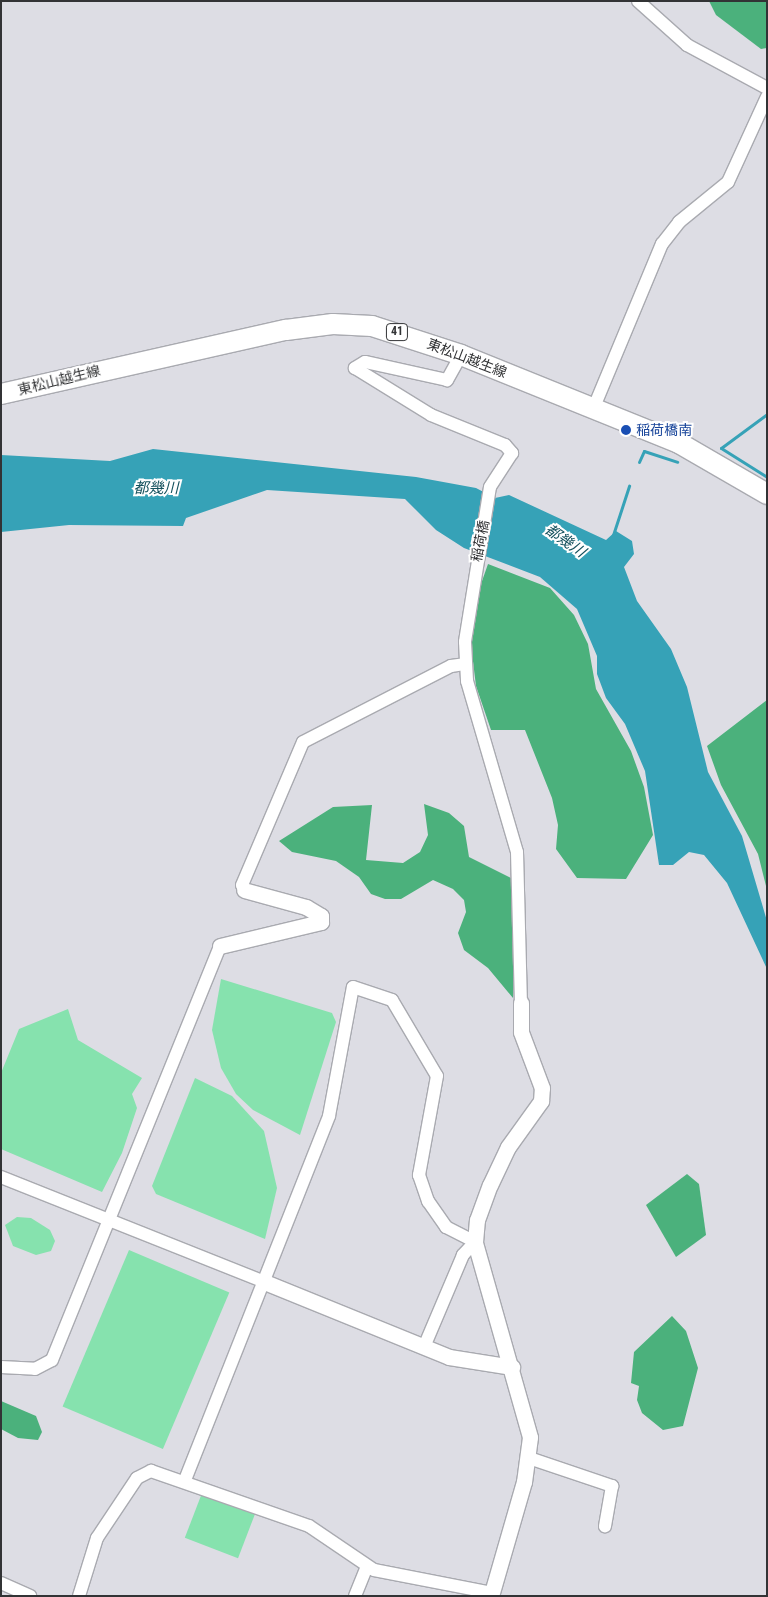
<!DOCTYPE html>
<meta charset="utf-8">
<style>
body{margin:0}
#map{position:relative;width:768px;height:1597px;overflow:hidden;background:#dddde4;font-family:"Roboto Condensed","Noto Sans JP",sans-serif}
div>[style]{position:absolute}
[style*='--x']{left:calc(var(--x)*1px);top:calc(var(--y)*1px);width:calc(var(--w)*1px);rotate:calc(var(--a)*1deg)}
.green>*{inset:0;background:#86e2ae;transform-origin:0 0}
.forest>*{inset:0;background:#4bb17c}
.water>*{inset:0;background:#36a2b7}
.stream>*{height:3px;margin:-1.5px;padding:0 1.5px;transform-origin:1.5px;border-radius:1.5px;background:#36a2b7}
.roads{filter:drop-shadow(1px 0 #a9aab0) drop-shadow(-1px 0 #a9aab0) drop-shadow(0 1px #a9aab0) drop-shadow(0 -1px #a9aab0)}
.minor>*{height:12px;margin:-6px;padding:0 6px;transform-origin:6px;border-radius:6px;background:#fff}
.tertiary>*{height:15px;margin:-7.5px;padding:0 7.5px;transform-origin:7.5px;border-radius:7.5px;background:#fff}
.primary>*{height:20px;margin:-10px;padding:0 10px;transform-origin:10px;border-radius:10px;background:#fff}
.dots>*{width:14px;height:14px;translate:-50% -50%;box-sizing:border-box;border:2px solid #fff;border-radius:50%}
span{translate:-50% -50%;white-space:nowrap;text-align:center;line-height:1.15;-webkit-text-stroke:4px #fff;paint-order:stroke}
.shield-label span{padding:1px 4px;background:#fff;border:1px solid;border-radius:4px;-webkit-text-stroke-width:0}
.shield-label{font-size:12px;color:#323335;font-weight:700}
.street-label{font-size:14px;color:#323335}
.transit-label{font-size:14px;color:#164399}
.left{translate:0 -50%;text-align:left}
.water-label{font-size:15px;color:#16525e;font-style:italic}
.frame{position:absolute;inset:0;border:2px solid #323335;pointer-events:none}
</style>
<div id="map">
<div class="green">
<div style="clip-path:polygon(221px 979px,332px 1013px,336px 1022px,300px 1135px,253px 1110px,236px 1094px,221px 1068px,212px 1030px)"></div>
<div style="clip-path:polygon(68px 1009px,78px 1040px,142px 1078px,132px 1094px,137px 1108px,122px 1153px,102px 1192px,1px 1149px,1px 1073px,19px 1029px)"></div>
<div style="clip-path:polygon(195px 1078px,232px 1096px,264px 1131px,277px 1188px,265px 1239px,156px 1194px,152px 1186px)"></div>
<div style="clip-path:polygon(17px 1217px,31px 1218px,50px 1230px,55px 1241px,51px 1251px,36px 1255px,13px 1246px,5px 1225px)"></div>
<div style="left:129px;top:1250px;width:109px;height:170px;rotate:23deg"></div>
<div style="left:202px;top:1493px;width:57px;height:48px;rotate:21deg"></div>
</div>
<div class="forest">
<div style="clip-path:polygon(709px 1px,767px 1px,767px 48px,761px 49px,716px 15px)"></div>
<div style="clip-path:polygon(488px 564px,550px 588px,574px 615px,588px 644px,596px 689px,631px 751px,644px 787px,653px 835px,626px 879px,577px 878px,556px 849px,558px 825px,552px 798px,525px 730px,491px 730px,476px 686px,470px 637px,475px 601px)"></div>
<div style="clip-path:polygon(767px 700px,767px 890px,758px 854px,721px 785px,707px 746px)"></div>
<div style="clip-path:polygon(424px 804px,449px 813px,464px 826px,469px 857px,511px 878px,516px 907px,513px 998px,488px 968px,464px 950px,458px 933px,466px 912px,464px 900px,453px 889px,433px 880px,401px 899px,385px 899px,371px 894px,359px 877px,336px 861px,292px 852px,279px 841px,333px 807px,372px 805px,366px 860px,403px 863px,420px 852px,428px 835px)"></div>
<div style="clip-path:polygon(687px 1174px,699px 1184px,706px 1235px,676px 1257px,646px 1205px)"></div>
<div style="clip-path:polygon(672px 1316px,686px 1331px,698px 1368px,683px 1426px,663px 1430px,642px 1413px,637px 1400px,639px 1386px,631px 1383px,634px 1352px)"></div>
<div style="clip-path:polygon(1px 1401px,36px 1416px,42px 1432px,38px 1440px,18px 1438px,1px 1429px)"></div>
</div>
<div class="water">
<div style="clip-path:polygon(153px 449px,416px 477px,476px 488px,495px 498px,509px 495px,606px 540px,616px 531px,632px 541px,634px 554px,624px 567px,637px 601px,671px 649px,687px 687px,708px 772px,742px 836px,767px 921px,767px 969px,727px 883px,704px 855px,689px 852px,673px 865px,659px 865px,645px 771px,625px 724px,606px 698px,597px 674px,597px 656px,577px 609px,540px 577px,464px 548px,436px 530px,405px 499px,267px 490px,186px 518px,183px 526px,69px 525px,1px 532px,1px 455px,110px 461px)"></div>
</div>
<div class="stream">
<div style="--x:721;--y:448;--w:57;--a:-36.5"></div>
<div style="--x:721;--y:448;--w:54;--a:32.2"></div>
<div style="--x:639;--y:462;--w:12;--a:-66"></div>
<div style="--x:644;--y:451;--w:35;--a:18"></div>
<div style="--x:613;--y:535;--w:52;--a:-71.9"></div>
</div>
<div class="roads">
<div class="minor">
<div style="--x:638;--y:1;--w:66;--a:41.9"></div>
<div style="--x:687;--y:45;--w:91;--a:28.3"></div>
<div style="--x:461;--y:355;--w:29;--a:119"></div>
<div style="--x:447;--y:380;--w:84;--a:-167.6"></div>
<div style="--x:365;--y:362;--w:12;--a:149"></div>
<div style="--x:355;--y:368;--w:89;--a:31.7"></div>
<div style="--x:431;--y:415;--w:80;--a:22.1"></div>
<div style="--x:505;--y:445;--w:11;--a:49"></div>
<div style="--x:512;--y:453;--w:40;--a:122.9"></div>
<div style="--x:490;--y:487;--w:157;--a:99.2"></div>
<div style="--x:465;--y:642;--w:39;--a:87"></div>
<div style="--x:467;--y:681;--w:178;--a:73.7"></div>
<div style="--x:517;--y:852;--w:151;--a:88.5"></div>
<div style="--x:594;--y:407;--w:177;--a:-67.4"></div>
<div style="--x:662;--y:244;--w:28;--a:-52"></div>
<div style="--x:679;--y:222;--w:63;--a:-39.2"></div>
<div style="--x:728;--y:182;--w:94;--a:-65.4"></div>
<div style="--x:244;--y:890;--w:5;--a:-112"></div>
<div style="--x:242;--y:885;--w:155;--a:-66.9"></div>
<div style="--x:303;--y:742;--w:166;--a:-27.2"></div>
<div style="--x:451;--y:666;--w:15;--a:-8"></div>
<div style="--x:1;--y:1177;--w:286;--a:21.7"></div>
<div style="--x:1;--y:1367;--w:34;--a:3"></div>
<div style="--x:35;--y:1369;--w:19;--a:-28"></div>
<div style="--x:52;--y:1360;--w:447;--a:-67.9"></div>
<div style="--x:529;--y:1458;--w:88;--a:18.6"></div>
<div style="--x:612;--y:1486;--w:41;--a:99.9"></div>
<div style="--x:185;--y:1480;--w:391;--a:-68.4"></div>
<div style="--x:329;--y:1116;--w:131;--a:-79.5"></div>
<div style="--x:353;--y:987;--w:41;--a:18.4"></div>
<div style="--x:392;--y:1000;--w:88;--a:59.4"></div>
<div style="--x:437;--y:1076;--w:101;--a:100.3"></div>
<div style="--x:419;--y:1175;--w:28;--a:71"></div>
<div style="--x:428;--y:1201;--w:32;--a:55"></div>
<div style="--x:446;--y:1227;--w:33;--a:27"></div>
<div style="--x:475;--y:1242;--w:18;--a:133"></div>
<div style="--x:463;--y:1255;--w:100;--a:113"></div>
<div style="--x:1;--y:1583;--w:32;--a:24"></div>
<div style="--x:79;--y:1596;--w:61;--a:-72.8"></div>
<div style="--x:97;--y:1538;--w:72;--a:-56.3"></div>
<div style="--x:137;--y:1478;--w:16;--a:-27"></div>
<div style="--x:151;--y:1471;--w:167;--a:19.2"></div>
<div style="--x:309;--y:1526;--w:78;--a:34.1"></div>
<div style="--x:374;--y:1570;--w:120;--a:11"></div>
<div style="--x:355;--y:1596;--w:31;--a:-68"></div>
</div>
<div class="tertiary">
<div style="--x:220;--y:946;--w:104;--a:-13.4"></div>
<div style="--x:321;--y:922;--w:6;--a:-90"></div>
<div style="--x:321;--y:916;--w:17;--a:-149"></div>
<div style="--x:306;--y:907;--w:64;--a:-164.7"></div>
<div style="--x:267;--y:1283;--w:196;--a:22.1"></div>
<div style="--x:449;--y:1357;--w:64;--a:9"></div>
<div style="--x:491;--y:1596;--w:119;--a:-73.9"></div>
<div style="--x:524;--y:1482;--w:45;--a:-82.4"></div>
<div style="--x:530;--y:1437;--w:203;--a:-105.8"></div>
<div style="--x:475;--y:1242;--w:22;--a:-85"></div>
<div style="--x:477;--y:1220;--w:37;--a:-70"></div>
<div style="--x:490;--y:1185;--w:42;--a:-64.7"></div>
<div style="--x:508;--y:1147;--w:57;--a:-54.3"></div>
<div style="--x:541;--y:1101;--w:13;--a:-86"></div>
<div style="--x:542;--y:1088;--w:60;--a:-110.6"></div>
<div style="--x:521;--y:1032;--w:29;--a:-90"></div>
</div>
<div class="primary">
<div style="--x:1;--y:394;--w:292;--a:-12.7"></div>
<div style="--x:286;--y:330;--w:47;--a:-7.3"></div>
<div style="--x:333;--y:324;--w:39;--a:3"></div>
<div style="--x:372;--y:326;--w:94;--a:18"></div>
<div style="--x:461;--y:355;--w:235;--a:22"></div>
<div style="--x:679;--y:443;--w:102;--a:30.1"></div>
</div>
</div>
<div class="dots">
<div style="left:626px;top:430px;background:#1a4fb4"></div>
</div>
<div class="shield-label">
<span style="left:397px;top:332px">41</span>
</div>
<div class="street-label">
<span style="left:467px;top:358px;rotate:21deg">東松山越生線</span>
<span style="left:59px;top:380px;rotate:-14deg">東松山越生線</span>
<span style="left:480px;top:541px;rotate:-79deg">稲荷橋</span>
</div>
<div class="transit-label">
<span class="left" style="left:636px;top:430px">稲荷橋南</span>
</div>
<div class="water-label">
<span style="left:156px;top:489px">都幾川</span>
<span style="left:565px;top:541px;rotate:35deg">都幾川</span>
</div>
<div class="frame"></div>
</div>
